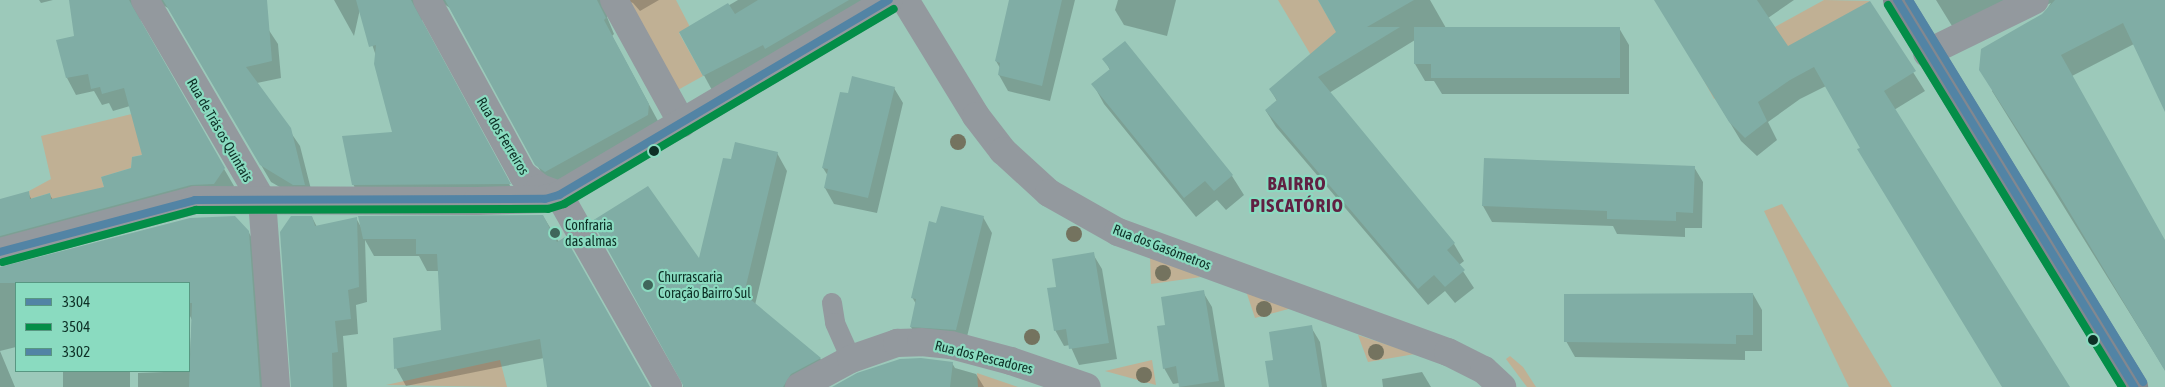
<!DOCTYPE html>
<meta charset="utf-8">
<style>
body{margin:0}
#map{position:relative;width:2165px;height:387px;overflow:hidden;background:#9cc9ba;font-family:"Asap Condensed",sans-serif}
div>[style]{position:absolute}
[style*='--x']{left:calc(var(--x)*1px);top:calc(var(--y)*1px);width:calc(var(--w)*1px);rotate:calc(var(--a)*1deg)}
.green>*{inset:0;background:#c0b094}
.shadow>*{inset:0;background:#0003;transform-origin:0 0}
.building>*{inset:0;background:#80ada5}
.lane>*{height:20px;margin:-10px;padding:0 10px;transform-origin:10px;border-radius:10px;background:#93999e}
.street>*{height:28px;margin:-14px;padding:0 14px;transform-origin:14px;border-radius:14px;background:#93999e}
.primary>*{height:28px;margin:-14px;padding:0 14px;transform-origin:14px;border-radius:14px;background:#828890}
.bus-1>*{height:8px;margin:-4px;padding:0 4px;transform-origin:4px;border-radius:4px;background:#5284a5}
.bus-2>*{height:8px;margin:-4px;padding:0 4px;transform-origin:4px;border-radius:4px;background:#038e48}
.bus-3>*{height:8px;margin:-4px;padding:0 4px;transform-origin:4px;border-radius:4px;background:#5284a5}
.trees>*{width:16px;height:16px;margin:-8px;border-radius:50%;background:#74735f}
.dots>*{width:14px;height:14px;translate:-50% -50%;box-sizing:border-box;border:2px solid #8adbc0;border-radius:50%}
span{translate:-50% -50%;white-space:nowrap;text-align:center;line-height:1.15;-webkit-text-stroke:4.5px #8adbc0;paint-order:stroke}
.street-label{font-size:14px;color:#0d3026}
.poi-label{font-size:14px;color:#0d3026}
.left{translate:0 -50%;text-align:left}
.district-label{font-size:19px;color:#602042;font-weight:700;letter-spacing:1px}
.legend{position:absolute;left:15px;top:282px;width:175px;height:90px;box-sizing:border-box;background:#8adbc0;border:1px solid #589782;margin:0;padding:6px 9px;list-style:none;font-size:15px;color:#0d3026}
.legend li{display:flex;align-items:center;gap:10px;height:25px}
.legend b{width:25px;border:1px solid #589782}
</style>
<div id="map">
<div class="green">
<div style="clip-path:polygon(624px 0,676px 0,690px 27px,679px 33px,703px 76px,676px 91px)"></div>
<div style="clip-path:polygon(1278px 0,1318px 0,1341px 40px,1312px 57px)"></div>
<div style="clip-path:polygon(1824px 0,1870px 1px,1714px 99px,1702px 77px,1775px 27px)"></div>
<div style="clip-path:polygon(140px 112px,149px 153px,132px 157px,131px 168px,101px 177px,107px 197px,51px 199px,50px 193px,30px 199px,29px 191px,51px 179px,41px 136px)"></div>
<div style="clip-path:polygon(1782px 204px,1892px 387px,1849px 387px,1764px 211px)"></div>
<div style="clip-path:polygon(1150px 257px,1201px 277px,1151px 284px)"></div>
<div style="clip-path:polygon(1246px 291px,1292px 308px,1255px 318px)"></div>
<div style="clip-path:polygon(1358px 335px,1415px 354px,1368px 362px)"></div>
<div style="clip-path:polygon(1510px 356px,1523px 367px,1536px 387px,1527px 387px,1506px 359px)"></div>
<div style="clip-path:polygon(500px 360px,507px 387px,386px 385px)"></div>
<div style="clip-path:polygon(1152px 360px,1156px 385px,1105px 371px)"></div>
<div style="clip-path:polygon(977px 373px,1018px 387px,978px 387px)"></div>
</div>
<div class="shadow">
<div style="clip-path:polygon(39px 0,53px 0,41px 3px)"></div>
<div style="clip-path:polygon(70px 0,249px 0,278px 44px,281px 78px,257px 83px,300px 146px,314px 201px,304px 201px,271px 182px,170px 9px,155px 1px,140px 10px,141px 26px,234px 186px,223px 201px,0 257px,0 200px,28px 193px,32px 200px,50px 195px,53px 200px,106px 188px,132px 169px,143px 156px,130px 106px,113px 111px,109px 103px,102px 105px,94px 91px,76px 95px,67px 78px,75px 37px)"></div>
<div style="clip-path:polygon(334px 0,437px 0,422px 8px,422px 25px,518px 200px,362px 201px,353px 184px,393px 133px,376px 56px,360px 9px,354px 36px)"></div>
<div style="clip-path:polygon(438px 0,624px 0,610px 8px,607px 17px,614px 34px,612px 36px,658px 121px,555px 188px,546px 181px,450px 8px)"></div>
<div style="clip-path:polygon(625px 0,659px 0,640px 11px,633px 3px)"></div>
<div style="clip-path:polygon(738px 0,885px 0,713px 92px,681px 33px)"></div>
<div style="clip-path:polygon(1010px 0,1075px 0,1050px 101px,1008px 91px,999px 75px,1000px 68px,996px 61px)"></div>
<div style="clip-path:polygon(1118px 0,1176px 0,1167px 36px,1124px 25px,1115px 10px)"></div>
<div style="clip-path:polygon(1319px 0,1430px 0,1446px 28px,1619px 28px,1629px 45px,1629px 94px,1442px 94px,1434px 81px,1425px 81px,1415px 64px,1415px 40px,1329px 93px,1454px 244px,1464px 261px,1459px 265px,1474px 288px,1455px 303px,1445px 291px,1428px 305px,1276px 127px,1266px 111px,1277px 101px,1270px 89px,1338px 32px)"></div>
<div style="clip-path:polygon(1656px 0,1794px 0,1768px 18px,1788px 48px,1869px 3px,1925px 91px,1894px 110px,2069px 387px,2003px 387px,1826px 86px,1800px 99px,1768px 122px,1777px 140px,1757px 156px,1741px 141px)"></div>
<div style="clip-path:polygon(1936px 0,2165px 0,2165px 92px,2134px 44px,2072px 76px,2165px 244px,2165px 370px,1992px 91px,2051px 3px,1993px 30px,1952px 26px)"></div>
<div style="clip-path:polygon(1124px 43px,1232px 176px,1244px 195px,1226px 210px,1217px 200px,1196px 217px,1104px 104px,1093px 84px,1110px 70px,1104px 59px)"></div>
<div style="clip-path:polygon(894px 88px,903px 103px,877px 213px,834px 204px,825px 188px,828px 176px,823px 168px,849px 95px)"></div>
<div style="clip-path:polygon(777px 153px,787px 171px,755px 305px,820px 358px,830px 376px,811px 387px,683px 387px,699px 261px,732px 161px)"></div>
<div style="clip-path:polygon(1694px 167px,1703px 182px,1702px 228px,1685px 228px,1685px 237px,1617px 234px,1613px 226px,1492px 222px,1483px 206px)"></div>
<div style="clip-path:polygon(543px 216px,649px 387px,554px 387px,544px 358px,406px 386px,396px 368px,443px 331px,439px 271px,427px 271px,419px 256px,374px 256px,365px 240px,367px 302px,356px 305px,358px 334px,343px 336px,347px 387px,292px 387px,312px 217px,317px 227px,356px 218px,361px 227px)"></div>
<div style="clip-path:polygon(983px 217px,992px 233px,965px 345px,920px 342px,911px 327px,916px 304px,912px 297px,937px 225px)"></div>
<div style="clip-path:polygon(248px 231px,258px 249px,269px 387px,138px 387px,138px 373px,189px 371px,192px 320px,189px 314px,189px 283px,16px 283px,16px 347px,0 351px,15px 387px,0 387px,0 267px)"></div>
<div style="clip-path:polygon(1093px 254px,1102px 269px,1117px 359px,1079px 365px,1070px 345px,1064px 346px,1055px 330px,1057px 288px)"></div>
<div style="clip-path:polygon(1203px 292px,1212px 307px,1225px 387px,1180px 387px,1179px 383px,1173px 384px,1164px 368px,1167px 326px)"></div>
<div style="clip-path:polygon(1753px 294px,1762px 310px,1762px 351px,1745px 351px,1745px 360px,1575px 357px,1566px 341px)"></div>
<div style="clip-path:polygon(1311px 327px,1320px 342px,1327px 387px,1270px 387px,1275px 361px)"></div>
<div style="clip-path:polygon(952px 363px,955px 368px,976px 374px,984px 387px,835px 387px)"></div>
<div style="left:63px;top:371px;width:67px;height:17px"></div>
<div style="clip-path:polygon(1422px 372px,1431px 387px,1383px 387px,1382px 379px)"></div>
</div>
<div class="building">
<div style="clip-path:polygon(69px 0,129px 0,225px 168px,214px 184px,191px 185px,0 236px,0 199px,29px 191px,30px 199px,50px 193px,51px 199px,104px 187px,101px 177px,131px 168px,132px 157px,142px 155px,124px 88px,102px 94px,100px 87px,91px 89px,88px 74px,66px 78px,56px 40px,74px 36px)"></div>
<div style="clip-path:polygon(163px 0,267px 0,272px 61px,246px 67px,291px 128px,305px 185px,293px 185px,260px 165px)"></div>
<div style="clip-path:polygon(356px 0,411px 0,511px 184px,352px 185px,342px 136px,392px 132px,374px 64px,376px 45px,369px 47px)"></div>
<div style="clip-path:polygon(445px 0,597px 0,606px 18px,604px 20px,649px 104px,648px 115px,545px 172px,535px 165px)"></div>
<div style="clip-path:polygon(758px 0,849px 0,765px 49px,763px 45px,703px 76px,679px 32px,728px 3px,735px 14px)"></div>
<div style="clip-path:polygon(1009px 0,1062px 0,1042px 86px,998px 75px,1000px 63px,995px 61px)"></div>
<div style="clip-path:polygon(1318px 0,1414px 0,1367px 27px,1400px 27px,1318px 77px,1455px 243px,1447px 250px,1465px 270px,1445px 287px,1434px 275px,1418px 289px,1265px 110px,1277px 100px,1269px 89px,1336px 32px)"></div>
<div style="clip-path:polygon(1654px 0,1757px 0,1788px 46px,1870px 1px,1916px 71px,1884px 91px,2070px 387px,2002px 387px,1857px 149px,1860px 148px,1814px 67px,1790px 80px,1758px 102px,1767px 121px,1745px 138px,1729px 122px)"></div>
<div style="clip-path:polygon(2055px 0,2165px 0,2165px 112px,2123px 23px,2061px 55px,2165px 240px,2165px 371px,2058px 193px,1979px 70px,1981px 49px,2042px 14px)"></div>
<div style="clip-path:polygon(1414px 27px,1620px 27px,1620px 78px,1431px 78px,1431px 64px,1414px 64px)"></div>
<div style="clip-path:polygon(1125px 41px,1233px 175px,1214px 191px,1205px 181px,1184px 198px,1091px 84px,1110px 69px,1102px 59px)"></div>
<div style="clip-path:polygon(852px 76px,895px 87px,868px 198px,824px 188px,828px 169px,822px 168px,840px 92px,848px 93px)"></div>
<div style="clip-path:polygon(735px 142px,778px 152px,744px 294px,821px 358px,791px 374px,783px 387px,684px 387px,592px 221px,648px 186px,699px 258px,723px 158px,731px 159px)"></div>
<div style="clip-path:polygon(1484px 158px,1695px 166px,1693px 213px,1676px 212px,1676px 221px,1607px 219px,1607px 211px,1482px 206px)"></div>
<div style="clip-path:polygon(941px 206px,984px 216px,956px 330px,910px 327px,916px 299px,911px 298px,929px 221px,936px 223px)"></div>
<div style="clip-path:polygon(543px 215px,557px 242px,565px 237px,650px 387px,547px 387px,540px 339px,394px 369px,393px 338px,441px 330px,437px 254px,416px 254px,416px 239px,363px 239px,358px 216px)"></div>
<div style="clip-path:polygon(235px 216px,249px 231px,260px 387px,189px 387px,192px 303px,189px 303px,189px 283px,0 283px,0 267px,190px 218px)"></div>
<div style="clip-path:polygon(291px 216px,312px 216px,315px 226px,357px 217px,359px 287px,348px 290px,351px 319px,335px 321px,338px 352px,332px 353px,333px 387px,291px 387px,280px 232px)"></div>
<div style="clip-path:polygon(1094px 252px,1109px 343px,1069px 349px,1066px 329px,1054px 331px,1047px 288px,1056px 287px,1052px 259px)"></div>
<div style="clip-path:polygon(1204px 290px,1219px 381px,1179px 387px,1176px 366px,1163px 369px,1157px 326px,1165px 325px,1161px 297px)"></div>
<div style="clip-path:polygon(1753px 293px,1753px 335px,1736px 335px,1736px 344px,1564px 342px,1564px 294px)"></div>
<div style="clip-path:polygon(1312px 325px,1322px 387px,1269px 387px,1265px 361px,1273px 360px,1269px 332px)"></div>
<div style="clip-path:polygon(921px 358px,953px 362px,950px 387px,832px 387px,857px 373px,900px 359px)"></div>
</div>
<div class="lane">
<div style="--x:832;--y:303;--w:20;--a:81"></div>
<div style="--x:835;--y:323;--w:39;--a:66"></div>
</div>
<div class="street">
<div style="--x:145;--y:0;--w:232;--a:59.7"></div>
<div style="--x:262;--y:200;--w:188;--a:85.7"></div>
<div style="--x:427;--y:0;--w:200;--a:61.3"></div>
<div style="--x:523;--y:175;--w:21;--a:37"></div>
<div style="--x:540;--y:188;--w:20;--a:20"></div>
<div style="--x:559;--y:195;--w:221;--a:60.4"></div>
<div style="--x:614;--y:0;--w:141;--a:61.1"></div>
<div style="--x:905;--y:0;--w:136;--a:58.5"></div>
<div style="--x:976;--y:116;--w:44;--a:52.4"></div>
<div style="--x:1003;--y:151;--w:62;--a:42.4"></div>
<div style="--x:1049;--y:193;--w:79;--a:29.5"></div>
<div style="--x:1118;--y:232;--w:351;--a:20"></div>
<div style="--x:1448;--y:352;--w:40;--a:26.6"></div>
<div style="--x:1484;--y:370;--w:25;--a:43"></div>
<div style="--x:1927;--y:53;--w:120;--a:-26.1"></div>
<div style="--x:0;--y:252;--w:202;--a:-14.9"></div>
<div style="--x:195;--y:200;--w:282;--a:0.2"></div>
<div style="--x:477;--y:201;--w:68;--a:-1.7"></div>
<div style="--x:545;--y:199;--w:15;--a:-16"></div>
<div style="--x:559;--y:195;--w:383;--a:-30.6"></div>
<div style="--x:799;--y:387;--w:59;--a:-28.3"></div>
<div style="--x:851;--y:359;--w:49;--a:-19.2"></div>
<div style="--x:897;--y:343;--w:24;--a:-2"></div>
<div style="--x:921;--y:342;--w:30;--a:6"></div>
<div style="--x:951;--y:345;--w:62;--a:14.9"></div>
<div style="--x:1011;--y:361;--w:80;--a:18.9"></div>
</div>
<div class="primary">
<div style="--x:1897;--y:0;--w:454;--a:58.5"></div>
</div>
<div class="bus-1">
<div style="--x:1897;--y:0;--w:454;--a:58.5"></div>
<div style="--x:0;--y:252;--w:202;--a:-14.9"></div>
<div style="--x:195;--y:200;--w:350;--a:-0.2"></div>
<div style="--x:545;--y:199;--w:15;--a:-16"></div>
<div style="--x:559;--y:195;--w:383;--a:-30.6"></div>
</div>
<div class="bus-2">
<div style="--x:1888;--y:5;--w:448;--a:58.5"></div>
<div style="--x:3;--y:262;--w:200;--a:-15.1"></div>
<div style="--x:196;--y:210;--w:352;--a:-0.2"></div>
<div style="--x:548;--y:209;--w:17;--a:-17"></div>
<div style="--x:564;--y:204;--w:383;--a:-30.6"></div>
</div>
<div class="bus-3">
<div style="--x:1909;--y:0;--w:448;--a:58.5"></div>
</div>
<div class="trees">
<div style="left:958px;top:142px"></div>
<div style="left:1074px;top:234px"></div>
<div style="left:1163px;top:273px"></div>
<div style="left:1264px;top:309px"></div>
<div style="left:1032px;top:337px"></div>
<div style="left:1376px;top:352px"></div>
<div style="left:1144px;top:375px"></div>
</div>
<div class="dots">
<div style="left:654px;top:151px;background:#0d3026"></div>
<div style="left:555px;top:233px;background:#3f665a"></div>
<div style="left:648px;top:285px;background:#3f665a"></div>
<div style="left:2093px;top:340px;background:#0d3026"></div>
</div>
<div class="street-label">
<span style="left:220px;top:130px;rotate:60deg">Rua de Trás os Quintais</span>
<span style="left:503px;top:136px;rotate:59deg">Rua dos Ferreiros</span>
<span style="left:1162px;top:247px;rotate:21deg">Rua dos Gasómetros</span>
<span style="left:984px;top:357px;rotate:14deg">Rua dos Pescadores</span>
</div>
<div class="poi-label">
<span class="left" style="left:565px;top:233px">Confraria<br>das almas</span>
<span class="left" style="left:658px;top:285px">Churrascaria<br>Coração Bairro Sul</span>
</div>
<div class="district-label">
<span style="left:1297px;top:195px">BAIRRO<br>PISCATÓRIO</span>
</div>
<ul class="legend">
<li><b style="height:6px;background:#5284a5"></b>3304</li>
<li><b style="height:6px;background:#038e48"></b>3504</li>
<li><b style="height:6px;background:#5284a5"></b>3302</li>
</ul>
</div>
